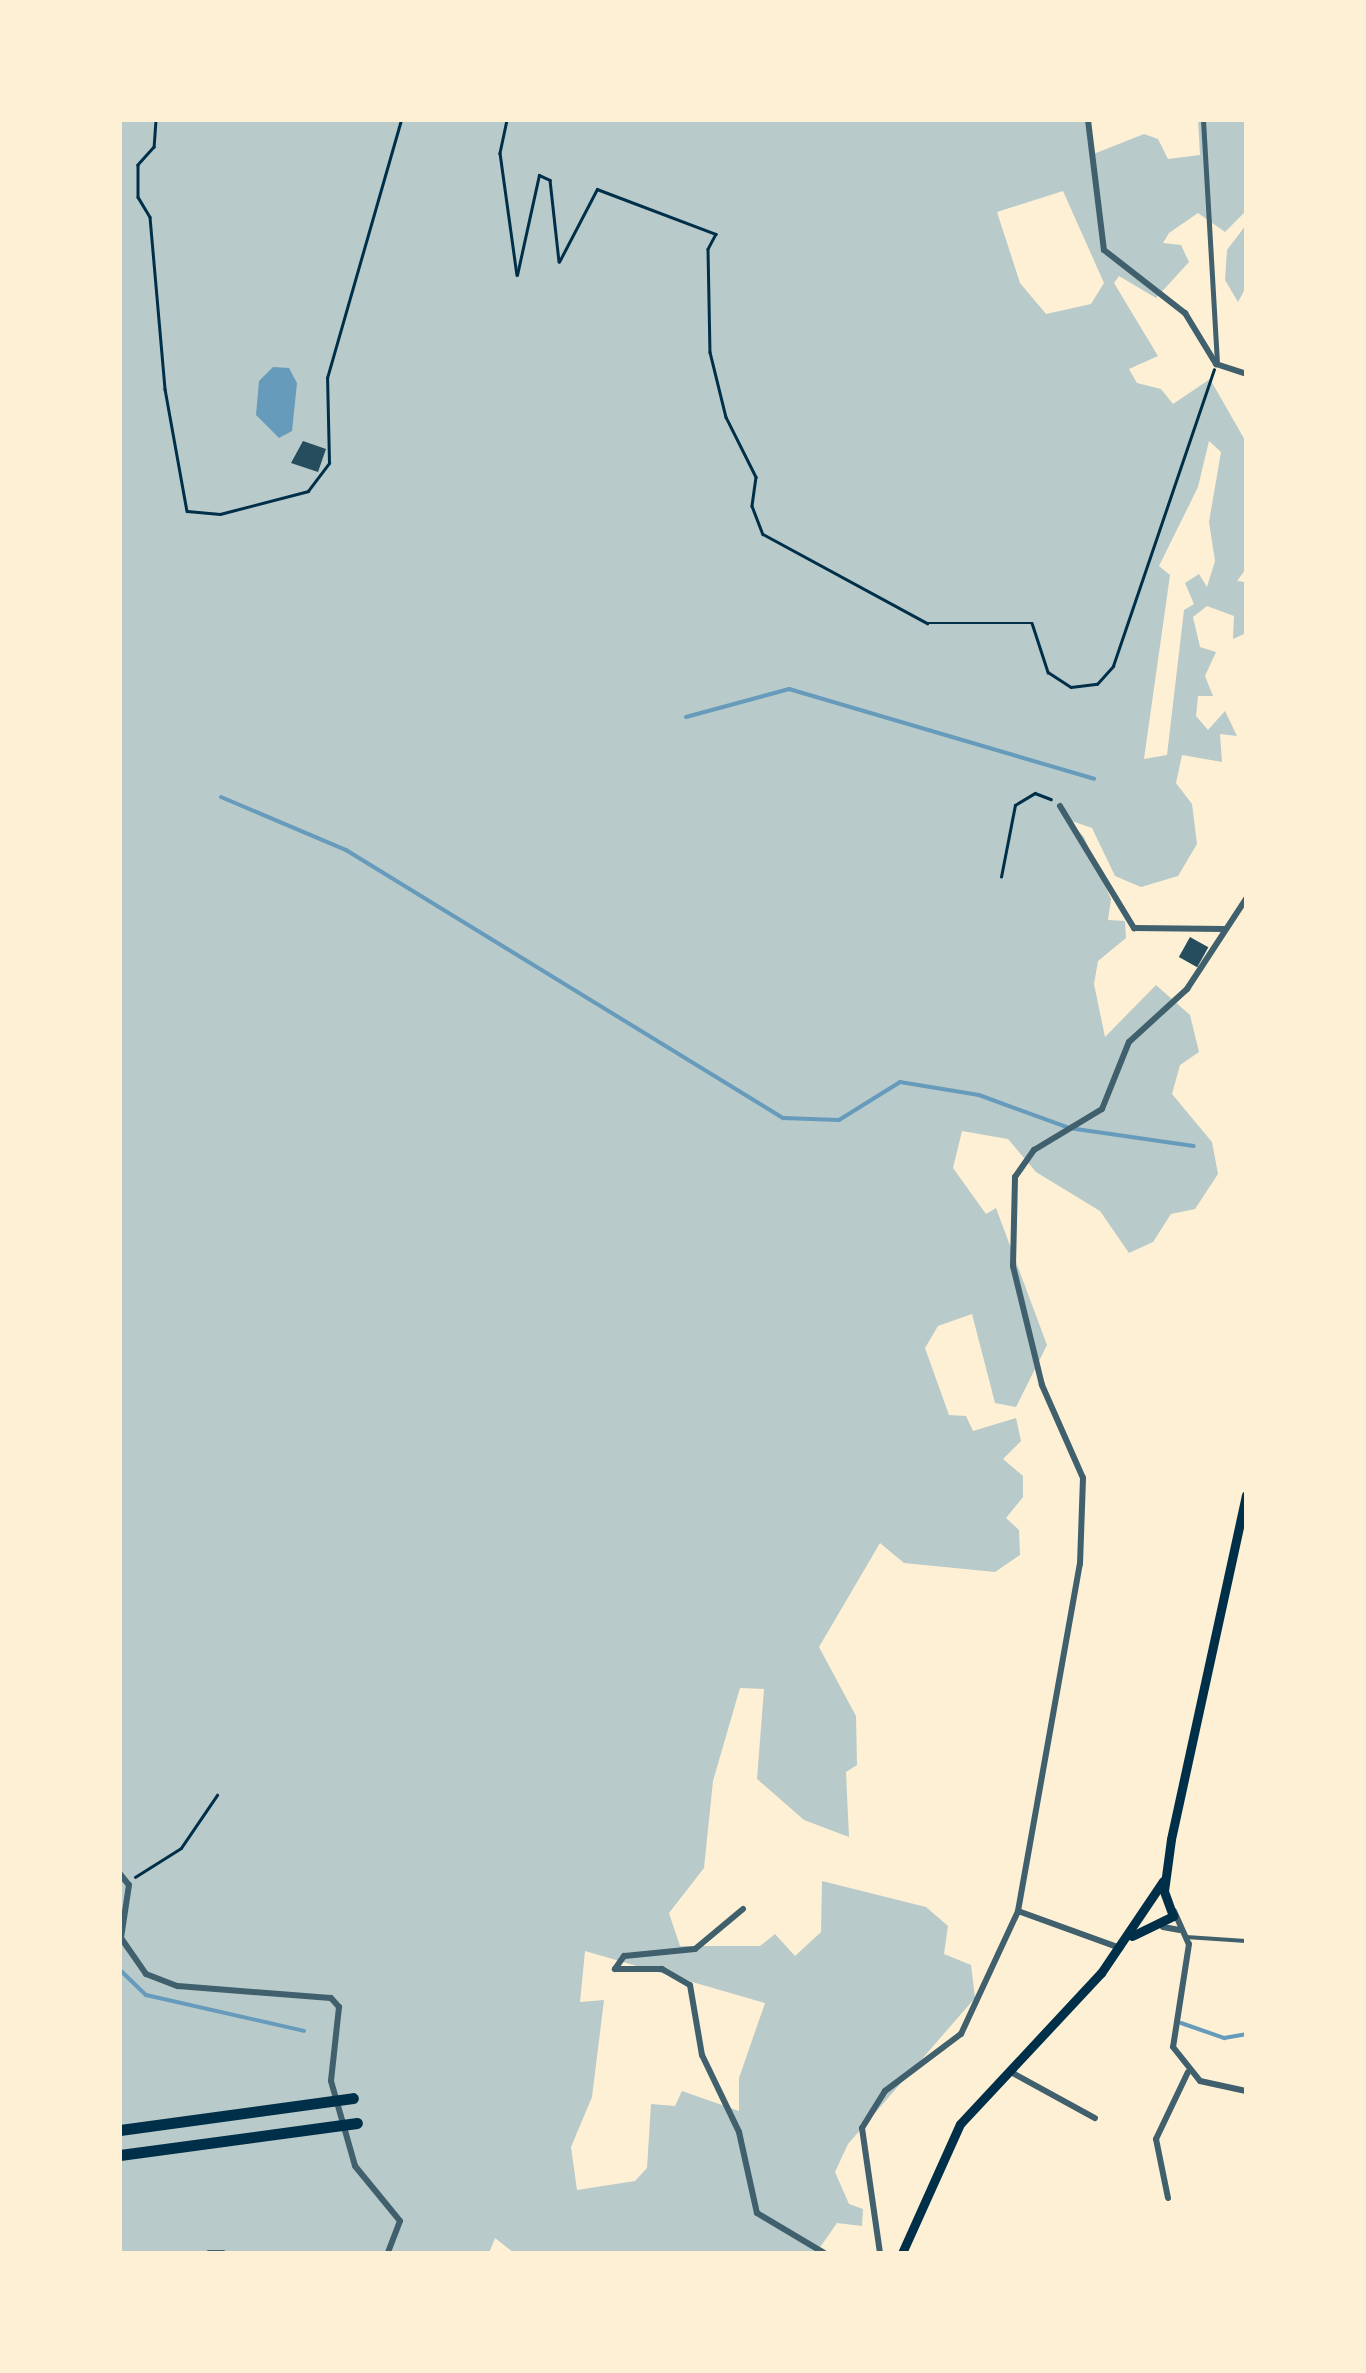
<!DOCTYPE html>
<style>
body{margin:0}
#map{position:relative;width:1366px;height:2373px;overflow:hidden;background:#fdf0d5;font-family:Karla,sans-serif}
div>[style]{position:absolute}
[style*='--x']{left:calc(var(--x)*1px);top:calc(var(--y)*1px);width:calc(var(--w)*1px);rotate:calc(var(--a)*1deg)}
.green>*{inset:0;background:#b9caca}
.water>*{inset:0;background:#669bbc}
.stream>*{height:4px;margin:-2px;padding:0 2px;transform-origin:2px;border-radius:2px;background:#669bbc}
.building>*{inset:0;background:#264d5e;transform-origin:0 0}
.path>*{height:2.5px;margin:-1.25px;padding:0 1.25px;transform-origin:1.25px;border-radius:1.25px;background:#003049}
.service>*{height:4px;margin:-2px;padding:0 2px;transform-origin:2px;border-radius:2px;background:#3f606c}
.pedestrian>*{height:5px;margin:-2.5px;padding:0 2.5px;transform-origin:2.5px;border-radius:2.5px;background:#3f606c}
.minor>*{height:6px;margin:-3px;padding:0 3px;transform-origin:3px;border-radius:3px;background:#3f606c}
.secondary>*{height:9px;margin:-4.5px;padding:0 4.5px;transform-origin:4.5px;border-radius:4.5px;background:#003049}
.motorway>*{height:11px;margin:-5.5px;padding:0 5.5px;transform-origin:5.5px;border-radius:5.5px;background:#003049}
span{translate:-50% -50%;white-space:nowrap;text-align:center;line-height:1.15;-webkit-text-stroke:8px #fdf0d5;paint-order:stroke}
.frame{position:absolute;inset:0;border:122px solid #fdf0d5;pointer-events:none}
</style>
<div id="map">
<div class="green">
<div style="clip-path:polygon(evenodd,120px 120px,1091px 120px,1091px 155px,1144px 134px,1158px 139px,1168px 159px,1200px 155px,1198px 120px,1246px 120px,1246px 211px,1225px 232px,1198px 213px,1169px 233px,1163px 243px,1181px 245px,1189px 262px,1156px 298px,1119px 276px,1114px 283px,1158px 356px,1129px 369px,1137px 383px,1161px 389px,1173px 404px,1210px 379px,1246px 442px,1246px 569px,1237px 581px,1245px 582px,1246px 633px,1233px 639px,1234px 616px,1207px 606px,1193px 617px,1200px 647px,1216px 652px,1205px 676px,1213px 696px,1198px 696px,1196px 716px,1208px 730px,1225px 711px,1237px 736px,1220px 734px,1222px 762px,1182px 755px,1176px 783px,1192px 804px,1197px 844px,1178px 876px,1141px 887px,1115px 876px,1092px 828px,1066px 819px,1084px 837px,1111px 899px,1108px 920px,1125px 921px,1126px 938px,1098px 961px,1094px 984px,1105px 1037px,1156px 985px,1190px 1015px,1199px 1052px,1180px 1065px,1172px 1094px,1212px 1142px,1218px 1174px,1195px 1209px,1171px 1214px,1153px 1242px,1129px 1253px,1100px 1211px,1036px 1172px,1008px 1139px,962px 1131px,953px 1168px,986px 1214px,996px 1208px,1047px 1345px,1016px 1407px,995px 1403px,972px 1314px,938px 1326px,925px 1348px,949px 1415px,966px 1416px,973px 1431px,1016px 1418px,1021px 1441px,1003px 1459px,1023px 1476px,1023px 1497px,1006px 1518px,1019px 1530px,1020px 1555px,995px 1572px,904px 1563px,880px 1543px,819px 1647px,856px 1716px,857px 1765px,846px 1772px,849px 1837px,804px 1820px,757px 1779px,764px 1689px,740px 1688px,713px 1781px,704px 1868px,669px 1913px,680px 1946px,760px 1946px,775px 1934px,795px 1956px,821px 1932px,822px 1881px,926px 1907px,948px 1926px,944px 1954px,971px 1965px,975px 1998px,848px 2144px,835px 2172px,849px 2204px,863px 2209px,862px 2226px,837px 2223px,816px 2253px,514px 2253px,495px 2238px,489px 2253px,120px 2253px,120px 120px,1063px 191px,1104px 283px,1091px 304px,1046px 314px,1020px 283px,997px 212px,1063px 191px,120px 120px,1209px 441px,1221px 452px,1209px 522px,1215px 561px,1207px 587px,1199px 574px,1185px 583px,1194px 604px,1184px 610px,1167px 755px,1144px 759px,1170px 575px,1159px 566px,1198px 487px,1209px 441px,120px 120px,585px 1951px,765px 2003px,739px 2078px,739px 2111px,682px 2091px,675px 2106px,651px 2104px,647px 2168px,635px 2181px,577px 2190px,571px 2147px,592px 2097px,604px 2000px,580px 2002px,585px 1951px)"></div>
<div style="clip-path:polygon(1246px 225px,1245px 289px,1238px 302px,1225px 280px,1227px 250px)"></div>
</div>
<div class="water">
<div style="clip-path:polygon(273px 367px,289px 368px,297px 383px,292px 431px,279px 438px,256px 415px,259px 381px)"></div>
</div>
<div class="stream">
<div style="--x:686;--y:717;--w:107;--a:-15.2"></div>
<div style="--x:789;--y:689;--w:318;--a:16.4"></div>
<div style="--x:221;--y:797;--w:136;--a:23"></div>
<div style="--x:346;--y:850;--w:513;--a:31.52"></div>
<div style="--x:783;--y:1118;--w:56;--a:2"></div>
<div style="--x:839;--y:1120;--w:72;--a:-31.9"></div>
<div style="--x:900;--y:1082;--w:80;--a:9.3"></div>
<div style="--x:979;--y:1095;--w:96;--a:20.1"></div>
<div style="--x:1069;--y:1128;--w:126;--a:8.2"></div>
<div style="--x:120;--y:1970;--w:36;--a:44"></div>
<div style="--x:146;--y:1995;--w:162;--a:12.8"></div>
<div style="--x:1181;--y:2023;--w:46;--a:19.2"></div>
<div style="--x:1224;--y:2038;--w:22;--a:-10"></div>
</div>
<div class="building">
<div style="clip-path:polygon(303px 441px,326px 449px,318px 472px,291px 463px)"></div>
<div style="left:1190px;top:937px;width:21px;height:23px;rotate:29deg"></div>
</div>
<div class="path">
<div style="--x:156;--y:120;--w:27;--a:94"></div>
<div style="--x:154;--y:147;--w:24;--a:132"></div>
<div style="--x:138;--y:165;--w:32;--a:90"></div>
<div style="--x:138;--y:197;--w:23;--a:59"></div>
<div style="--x:150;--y:217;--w:173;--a:85"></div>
<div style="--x:165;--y:389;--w:124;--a:79.8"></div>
<div style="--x:187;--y:511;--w:33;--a:5"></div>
<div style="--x:220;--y:514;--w:91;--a:-14.6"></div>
<div style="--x:308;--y:491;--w:35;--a:-53"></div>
<div style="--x:329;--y:463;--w:85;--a:-91.3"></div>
<div style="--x:327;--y:378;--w:268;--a:-74"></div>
<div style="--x:507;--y:120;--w:34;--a:102"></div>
<div style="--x:500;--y:153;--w:123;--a:82.1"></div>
<div style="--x:517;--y:275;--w:102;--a:-77.6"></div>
<div style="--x:539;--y:175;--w:12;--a:24"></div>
<div style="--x:550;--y:180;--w:82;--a:83.7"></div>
<div style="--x:559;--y:262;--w:82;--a:-62.5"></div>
<div style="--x:597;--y:189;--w:127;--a:20.7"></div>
<div style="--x:716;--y:234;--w:17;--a:118"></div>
<div style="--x:708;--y:249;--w:103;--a:88.9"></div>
<div style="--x:710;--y:352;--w:67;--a:76.2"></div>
<div style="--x:726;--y:417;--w:67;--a:63.4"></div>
<div style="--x:756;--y:477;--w:29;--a:98"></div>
<div style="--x:752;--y:506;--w:30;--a:69"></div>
<div style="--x:763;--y:534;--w:187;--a:28.5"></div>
<div style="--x:927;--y:623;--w:105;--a:0"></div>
<div style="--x:1032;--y:623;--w:52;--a:71.9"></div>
<div style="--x:1048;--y:672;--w:27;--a:33"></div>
<div style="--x:1071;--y:687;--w:26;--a:-7"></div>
<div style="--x:1097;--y:684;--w:24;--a:-48"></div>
<div style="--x:1113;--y:666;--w:313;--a:-71.2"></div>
<div style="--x:1001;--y:877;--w:73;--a:-79"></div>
<div style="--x:1015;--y:805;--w:23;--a:-31"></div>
<div style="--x:1035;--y:793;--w:17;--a:21"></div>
<div style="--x:135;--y:1877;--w:54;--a:-32.2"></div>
<div style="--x:181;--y:1848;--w:64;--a:-55.8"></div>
</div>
<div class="service">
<div style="--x:1186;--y:1937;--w:60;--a:3.8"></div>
</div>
<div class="pedestrian">
<div style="--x:1203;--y:120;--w:241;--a:86.7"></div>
</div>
<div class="minor">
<div style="--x:1088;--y:120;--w:131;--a:83"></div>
<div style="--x:1104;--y:250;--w:103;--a:37.9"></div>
<div style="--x:1185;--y:313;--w:60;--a:58.7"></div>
<div style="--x:1216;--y:364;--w:32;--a:18"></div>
<div style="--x:1060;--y:806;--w:143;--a:58.8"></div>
<div style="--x:1134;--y:928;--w:90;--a:0.6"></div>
<div style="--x:120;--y:1874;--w:14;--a:51"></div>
<div style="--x:129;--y:1885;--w:54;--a:98.6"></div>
<div style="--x:121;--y:1938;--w:44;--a:55.2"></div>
<div style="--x:146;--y:1974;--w:34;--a:21"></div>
<div style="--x:178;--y:1986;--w:153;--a:4.5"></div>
<div style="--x:331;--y:1998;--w:12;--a:48"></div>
<div style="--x:339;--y:2007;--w:74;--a:96.2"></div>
<div style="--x:331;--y:2081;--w:88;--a:74.2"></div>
<div style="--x:355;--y:2166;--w:71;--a:50.7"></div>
<div style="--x:400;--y:2221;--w:34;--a:111"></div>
<div style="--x:743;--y:1909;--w:62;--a:140.2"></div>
<div style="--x:695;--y:1949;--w:71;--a:174.4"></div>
<div style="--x:624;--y:1956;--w:16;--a:125"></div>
<div style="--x:615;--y:1969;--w:47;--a:0"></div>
<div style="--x:662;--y:1969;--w:32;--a:30"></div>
<div style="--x:690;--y:1985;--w:71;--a:80.3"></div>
<div style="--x:702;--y:2055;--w:85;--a:64.3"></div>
<div style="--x:739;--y:2132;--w:83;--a:77.5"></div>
<div style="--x:757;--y:2213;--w:78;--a:30.8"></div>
<div style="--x:1018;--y:1911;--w:109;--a:19.9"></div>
<div style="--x:1174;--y:1911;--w:36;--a:66"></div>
<div style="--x:1189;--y:1944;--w:104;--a:98.8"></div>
<div style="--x:1173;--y:2047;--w:43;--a:51.5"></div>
<div style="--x:1200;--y:2081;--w:47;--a:12.3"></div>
<div style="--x:1163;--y:1927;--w:17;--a:10"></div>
<div style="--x:1009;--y:2071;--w:98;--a:28.7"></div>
<div style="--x:1168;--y:2198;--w:60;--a:-101.5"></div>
<div style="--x:1156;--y:2139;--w:74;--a:-64.5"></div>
<div style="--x:209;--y:2253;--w:14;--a:0"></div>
<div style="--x:880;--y:2253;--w:126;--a:-98.2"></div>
<div style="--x:862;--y:2128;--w:44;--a:-58.1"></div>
<div style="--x:885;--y:2091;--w:95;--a:-36.9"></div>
<div style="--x:961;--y:2034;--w:136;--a:-65.1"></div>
<div style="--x:1018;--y:1911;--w:352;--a:-79.9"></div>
<div style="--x:1080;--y:1564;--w:86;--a:-88"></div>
<div style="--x:1083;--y:1478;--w:102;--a:-113.8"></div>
<div style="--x:1042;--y:1385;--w:122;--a:-103.7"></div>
<div style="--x:1013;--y:1266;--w:89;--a:-88.7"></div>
<div style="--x:1015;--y:1177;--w:33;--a:-55"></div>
<div style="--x:1034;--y:1150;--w:79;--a:-31.1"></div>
<div style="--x:1102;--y:1109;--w:72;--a:-68.1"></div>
<div style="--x:1129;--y:1042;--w:79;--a:-42.4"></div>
<div style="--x:1187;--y:989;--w:108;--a:-56.8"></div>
</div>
<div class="secondary">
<div style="--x:1132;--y:1936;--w:46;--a:-26"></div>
<div style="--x:1173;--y:1916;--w:27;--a:-110"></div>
<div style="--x:1164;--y:1891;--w:52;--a:-82.3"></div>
<div style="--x:1171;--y:1839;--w:352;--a:-77.7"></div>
<div style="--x:902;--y:2253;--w:141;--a:-65.8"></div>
<div style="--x:960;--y:2124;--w:207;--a:-47"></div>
<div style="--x:1101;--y:1973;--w:111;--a:-56"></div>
</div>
<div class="motorway">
<div style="--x:120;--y:2130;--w:235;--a:-7.8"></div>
<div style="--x:120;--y:2155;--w:239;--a:-7.7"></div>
</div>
<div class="frame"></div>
</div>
